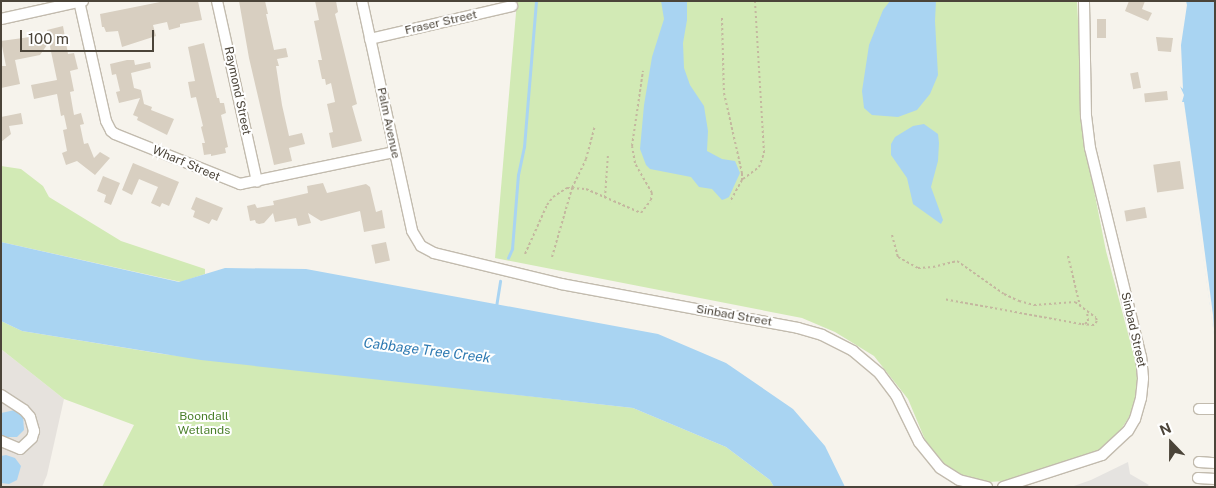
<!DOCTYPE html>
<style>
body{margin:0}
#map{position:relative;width:1216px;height:488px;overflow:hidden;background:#f6f3ec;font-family:"Public Sans",sans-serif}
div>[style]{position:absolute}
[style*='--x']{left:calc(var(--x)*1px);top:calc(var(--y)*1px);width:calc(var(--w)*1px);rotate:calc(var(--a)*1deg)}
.industrial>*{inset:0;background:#e6e2dd}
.green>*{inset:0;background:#d2eab5}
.parking>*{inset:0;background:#e5e3e0}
.water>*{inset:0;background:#a9d4f2}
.pier>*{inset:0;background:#f6f3ec}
.stream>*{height:2.5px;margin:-1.25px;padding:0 1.25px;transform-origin:1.25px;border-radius:1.25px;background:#a9d4f2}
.building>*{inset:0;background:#d8cfc1;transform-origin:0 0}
.path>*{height:2px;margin-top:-1px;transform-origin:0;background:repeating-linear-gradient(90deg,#c4b79f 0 2.5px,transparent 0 5px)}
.roads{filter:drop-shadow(1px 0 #c2bbae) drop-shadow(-1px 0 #c2bbae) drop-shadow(0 1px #c2bbae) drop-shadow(0 -1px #c2bbae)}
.minor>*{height:10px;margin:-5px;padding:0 5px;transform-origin:5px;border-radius:5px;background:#fff}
span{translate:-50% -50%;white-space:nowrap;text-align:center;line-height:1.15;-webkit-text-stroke:4px #fff;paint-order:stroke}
.street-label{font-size:12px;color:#4b4439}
.park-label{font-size:12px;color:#4a7f2a}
.water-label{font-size:14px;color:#2e7ab2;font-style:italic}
.frame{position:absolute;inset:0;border:2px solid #4b4439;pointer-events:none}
.north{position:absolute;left:1146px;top:418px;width:50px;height:50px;-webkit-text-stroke:4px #fff;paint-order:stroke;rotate:338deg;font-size:14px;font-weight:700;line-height:20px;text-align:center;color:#4b4439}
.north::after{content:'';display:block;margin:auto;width:18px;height:22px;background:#4b4439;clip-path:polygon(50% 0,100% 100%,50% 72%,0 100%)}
.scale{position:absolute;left:20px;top:30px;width:134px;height:22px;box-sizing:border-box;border:2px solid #4b4439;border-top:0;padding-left:6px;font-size:15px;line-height:18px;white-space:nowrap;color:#4b4439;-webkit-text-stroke:4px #fff;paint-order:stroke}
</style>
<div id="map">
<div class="industrial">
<div style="clip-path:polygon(1px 349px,64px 399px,47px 475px,42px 487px,1px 487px)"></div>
</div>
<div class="green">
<div style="clip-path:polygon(517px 1px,1077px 1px,1084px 140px,1106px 251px,1137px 367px,1138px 388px,1131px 414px,1118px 434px,1101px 449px,1083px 458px,1033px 474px,1006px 481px,989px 482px,968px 478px,950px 470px,926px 442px,908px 399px,874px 356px,835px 332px,802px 318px,495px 258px)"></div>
<div style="clip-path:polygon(1px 166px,21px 169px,43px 186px,49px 197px,121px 241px,205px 269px,205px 274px,181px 282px,1px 242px)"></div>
<div style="clip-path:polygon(1px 321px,22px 331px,163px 354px,633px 408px,726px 447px,770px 480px,774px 487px,102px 487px,134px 425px,64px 399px,1px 349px)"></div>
</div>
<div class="parking">
<div style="clip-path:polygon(1128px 462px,1130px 474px,1149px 485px,1146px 487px,1071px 487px,1091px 480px)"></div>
</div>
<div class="water">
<div style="clip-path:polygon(661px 1px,687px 1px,687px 20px,683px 43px,684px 68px,690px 85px,704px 106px,708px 131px,707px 151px,722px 159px,735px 161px,740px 173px,729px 197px,725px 199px,722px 200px,712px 189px,699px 187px,691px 177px,650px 169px,646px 165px,640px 149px,644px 105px,652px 57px,664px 19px)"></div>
<div style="clip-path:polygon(890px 1px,936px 1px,935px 21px,938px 75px,930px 94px,917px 110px,898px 117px,872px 115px,864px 108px,862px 91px,869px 45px,883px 10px)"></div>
<div style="clip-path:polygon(1184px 1px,1215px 1px,1215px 342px,1182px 102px,1184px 95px,1179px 84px,1178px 61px)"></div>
<div style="clip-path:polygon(924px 124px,938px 134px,939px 143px,938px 161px,931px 187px,943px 220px,941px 224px,913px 204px,907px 178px,891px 155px,891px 144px,895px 137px,913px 126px)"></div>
<div style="clip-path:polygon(1px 242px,179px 282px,225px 268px,306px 269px,658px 334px,726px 363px,793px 409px,825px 446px,845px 487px,774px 487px,770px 480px,726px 447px,633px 408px,201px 360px,22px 331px,1px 321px)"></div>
<div style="clip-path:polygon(15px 410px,23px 416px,24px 430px,17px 437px,3px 437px,1px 436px,1px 413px)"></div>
<div style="clip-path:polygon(6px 455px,15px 458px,21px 466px,17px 480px,9px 484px,1px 483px,1px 456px)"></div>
</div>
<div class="pier">
<div style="clip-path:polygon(1182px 1px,1186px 1px,1187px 5px,1181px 45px,1183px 89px,1177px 84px,1176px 61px)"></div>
<div style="clip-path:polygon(1181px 102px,1184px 102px,1200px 216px,1213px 315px,1215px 344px)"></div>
</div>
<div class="stream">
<div style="--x:508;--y:258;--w:10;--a:-66"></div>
<div style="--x:512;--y:249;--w:74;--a:-85.4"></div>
<div style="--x:518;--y:175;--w:29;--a:-78"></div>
<div style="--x:524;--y:147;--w:146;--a:-85.3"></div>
<div style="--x:496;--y:307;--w:26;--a:-81"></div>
</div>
<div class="building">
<div style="clip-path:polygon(165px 1px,198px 1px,202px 20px,180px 24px,180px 27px,169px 30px,167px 22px,153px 25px,156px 36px,122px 47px,118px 31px,106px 32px,104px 27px,102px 27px,100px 14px)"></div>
<div style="clip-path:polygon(239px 1px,265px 1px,268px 14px,266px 14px,274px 50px,286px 48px,288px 57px,277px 59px,279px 66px,276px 66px,282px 105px,289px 136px,302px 133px,305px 144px,289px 148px,292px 161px,274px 165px,249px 58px)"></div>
<div style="clip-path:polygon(315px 1px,336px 1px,338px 12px,335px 14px,357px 104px,352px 106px,362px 141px,332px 148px,329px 133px,333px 132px,327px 104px,335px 102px,331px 83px,326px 85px,325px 79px,322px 79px,318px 60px,322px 60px,314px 21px,319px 20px)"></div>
<div style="clip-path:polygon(1129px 1px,1145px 1px,1142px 9px,1152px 13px,1148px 21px,1125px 11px)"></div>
<div style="left:1097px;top:19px;width:9px;height:19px"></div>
<div style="clip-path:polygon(63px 26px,68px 54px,74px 53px,78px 69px,70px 71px,74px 91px,70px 92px,74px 115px,81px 113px,84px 124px,80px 125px,84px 144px,88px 143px,94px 158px,100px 152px,110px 158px,95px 175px,77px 161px,66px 165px,62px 153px,67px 151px,63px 130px,67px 129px,64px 115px,61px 116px,57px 94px,34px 99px,31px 85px,57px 80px,49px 42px,40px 55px,15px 60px,20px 84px,1px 88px,1px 66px,6px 66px,1px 41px,30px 37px,31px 41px,35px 40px,36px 43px,49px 40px,47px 30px)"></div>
<div style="clip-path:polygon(1156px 37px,1173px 38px,1171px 52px,1158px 51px)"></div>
<div style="clip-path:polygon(204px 43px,217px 98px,219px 98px,220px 103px,224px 103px,226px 113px,221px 115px,228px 147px,225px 148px,226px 153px,211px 156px,211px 154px,204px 155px,202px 143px,205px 143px,201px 127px,203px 126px,196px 97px,191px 98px,188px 82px,195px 81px,188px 47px)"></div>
<div style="clip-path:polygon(127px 60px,134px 60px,135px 65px,150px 62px,151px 68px,131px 73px,134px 88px,141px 90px,144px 104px,152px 107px,151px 110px,174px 119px,167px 135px,137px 120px,138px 117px,133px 115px,140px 98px,119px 103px,116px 92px,120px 91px,116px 74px,112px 75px,110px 64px)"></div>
<div style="left:1138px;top:72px;width:16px;height:8px;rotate:79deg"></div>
<div style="left:1167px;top:91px;width:9px;height:23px;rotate:84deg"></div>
<div style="clip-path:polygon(21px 113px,23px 124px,9px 126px,11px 134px,1px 142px,1px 117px)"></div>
<div style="left:1180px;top:161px;width:28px;height:27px;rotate:82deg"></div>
<div style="clip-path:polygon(133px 163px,179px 182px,169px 206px,162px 203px,160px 207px,151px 203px,158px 187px,139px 179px,132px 195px,122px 190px)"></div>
<div style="clip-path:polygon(103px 176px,120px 183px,111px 205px,104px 202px,106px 195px,97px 191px)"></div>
<div style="clip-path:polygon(323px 183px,327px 193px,366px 184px,370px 187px,376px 212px,382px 210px,385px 228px,364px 232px,360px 211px,321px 221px,308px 213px,311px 223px,298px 226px,296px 218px,275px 222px,273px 213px,264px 223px,259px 224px,256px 223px,255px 220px,250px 221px,247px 206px,255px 204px,257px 208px,274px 205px,273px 201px,308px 193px,307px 186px)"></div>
<div style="clip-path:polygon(196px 197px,223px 208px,217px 221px,212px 219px,209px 224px,193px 217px,195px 211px,191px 209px)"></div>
<div style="left:1145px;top:207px;width:11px;height:21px;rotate:80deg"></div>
<div style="left:386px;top:242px;width:19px;height:15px;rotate:78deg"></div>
</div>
<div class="path">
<div style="--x:722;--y:18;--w:75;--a:88.5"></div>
<div style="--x:724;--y:93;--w:82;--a:77.3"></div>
<div style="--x:742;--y:173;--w:7;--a:90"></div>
<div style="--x:742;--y:180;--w:25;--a:119"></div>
<div style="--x:743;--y:179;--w:20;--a:-37"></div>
<div style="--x:759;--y:167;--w:15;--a:-70"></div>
<div style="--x:764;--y:153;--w:152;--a:-93.4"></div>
<div style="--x:605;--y:198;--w:44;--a:-86.1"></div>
<div style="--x:892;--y:235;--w:23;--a:75"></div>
<div style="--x:898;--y:257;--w:23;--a:29"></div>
<div style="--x:918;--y:268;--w:15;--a:-4"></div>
<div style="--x:933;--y:267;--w:25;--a:-14"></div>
<div style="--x:957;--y:261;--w:57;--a:35.1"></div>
<div style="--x:1004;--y:294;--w:17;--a:25"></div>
<div style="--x:1019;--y:301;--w:16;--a:15"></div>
<div style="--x:1034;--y:305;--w:41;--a:-4.2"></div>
<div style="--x:1075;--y:302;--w:26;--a:37"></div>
<div style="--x:1096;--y:318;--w:3;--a:72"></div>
<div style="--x:1097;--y:321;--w:5;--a:127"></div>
<div style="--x:1094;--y:325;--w:13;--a:-176"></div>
<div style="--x:1081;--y:324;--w:140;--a:-169.7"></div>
<div style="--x:525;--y:254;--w:54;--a:-65.8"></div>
<div style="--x:547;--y:205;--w:10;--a:-53"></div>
<div style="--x:553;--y:197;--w:17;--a:-33"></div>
<div style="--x:567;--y:188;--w:19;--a:3"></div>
<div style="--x:586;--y:189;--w:60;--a:23.6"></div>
<div style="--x:641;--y:213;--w:16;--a:-52"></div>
<div style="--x:651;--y:200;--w:7;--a:-82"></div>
<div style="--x:652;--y:193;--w:34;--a:-120"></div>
<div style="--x:635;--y:163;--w:17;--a:-100"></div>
<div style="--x:632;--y:146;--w:76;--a:-81.7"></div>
<div style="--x:1068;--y:256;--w:51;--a:76.5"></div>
<div style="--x:552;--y:257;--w:72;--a:-73.8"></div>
<div style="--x:572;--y:188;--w:32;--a:-64"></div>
<div style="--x:586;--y:159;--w:34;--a:-75"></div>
<div style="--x:1085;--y:324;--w:4;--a:-45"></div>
<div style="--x:1088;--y:321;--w:9;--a:-96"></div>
</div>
<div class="roads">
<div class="minor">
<div style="--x:79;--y:1;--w:123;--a:77.3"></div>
<div style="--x:106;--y:121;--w:11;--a:63"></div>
<div style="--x:111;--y:131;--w:5;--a:37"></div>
<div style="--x:115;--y:134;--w:135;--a:21.8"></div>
<div style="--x:240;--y:184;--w:158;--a:-11.7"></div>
<div style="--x:217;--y:1;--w:185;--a:77.5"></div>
<div style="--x:362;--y:1;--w:235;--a:77.7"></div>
<div style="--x:412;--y:231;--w:17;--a:59"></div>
<div style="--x:421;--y:246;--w:15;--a:28"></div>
<div style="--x:434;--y:253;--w:131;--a:13.7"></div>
<div style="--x:561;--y:284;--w:241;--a:10.5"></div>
<div style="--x:798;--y:328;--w:25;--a:16"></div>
<div style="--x:822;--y:335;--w:35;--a:27"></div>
<div style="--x:853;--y:351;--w:35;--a:40"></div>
<div style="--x:880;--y:374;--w:26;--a:53"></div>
<div style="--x:896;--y:395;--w:52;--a:63.9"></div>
<div style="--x:919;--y:442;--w:33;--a:51"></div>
<div style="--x:940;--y:468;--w:22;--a:32"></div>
<div style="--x:959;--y:480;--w:29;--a:14"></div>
<div style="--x:1;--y:19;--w:84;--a:-12.4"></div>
<div style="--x:370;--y:39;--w:146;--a:-13.1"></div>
<div style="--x:1;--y:395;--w:27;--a:33"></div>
<div style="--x:24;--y:410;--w:9;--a:49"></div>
<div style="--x:30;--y:417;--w:15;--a:74"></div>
<div style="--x:34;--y:431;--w:7;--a:106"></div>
<div style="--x:32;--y:438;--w:16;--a:137"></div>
<div style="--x:20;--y:449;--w:21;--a:-157"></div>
<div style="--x:1199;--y:409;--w:16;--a:0"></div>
<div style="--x:1199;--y:462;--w:16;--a:4"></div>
<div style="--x:1198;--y:478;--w:17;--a:3"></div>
<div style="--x:1003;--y:487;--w:104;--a:-17.9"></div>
<div style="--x:1102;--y:455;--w:35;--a:-43"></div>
<div style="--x:1128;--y:431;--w:14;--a:-60"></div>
<div style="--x:1135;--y:419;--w:22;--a:-74"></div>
<div style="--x:1141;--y:398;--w:20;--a:-84"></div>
<div style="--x:1143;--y:378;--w:21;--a:-95"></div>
<div style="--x:1141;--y:357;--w:215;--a:-103.7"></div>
<div style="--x:1090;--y:148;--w:31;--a:-97"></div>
<div style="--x:1086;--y:117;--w:116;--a:-91"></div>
</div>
</div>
<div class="street-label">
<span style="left:441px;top:23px;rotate:-13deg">Fraser Street</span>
<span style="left:237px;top:91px;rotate:78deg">Raymond Street</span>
<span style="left:388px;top:123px;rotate:78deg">Palm Avenue</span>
<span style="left:186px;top:164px;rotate:23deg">Wharf Street</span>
<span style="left:734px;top:316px;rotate:10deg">Sinbad Street</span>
<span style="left:1133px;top:330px;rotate:77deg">Sinbad Street</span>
</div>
<div class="park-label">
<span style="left:204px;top:424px">Boondall<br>Wetlands</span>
</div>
<div class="water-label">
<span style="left:427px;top:350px;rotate:7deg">Cabbage Tree Creek</span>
</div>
<div class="frame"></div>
<div class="north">N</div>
<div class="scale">100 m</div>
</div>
